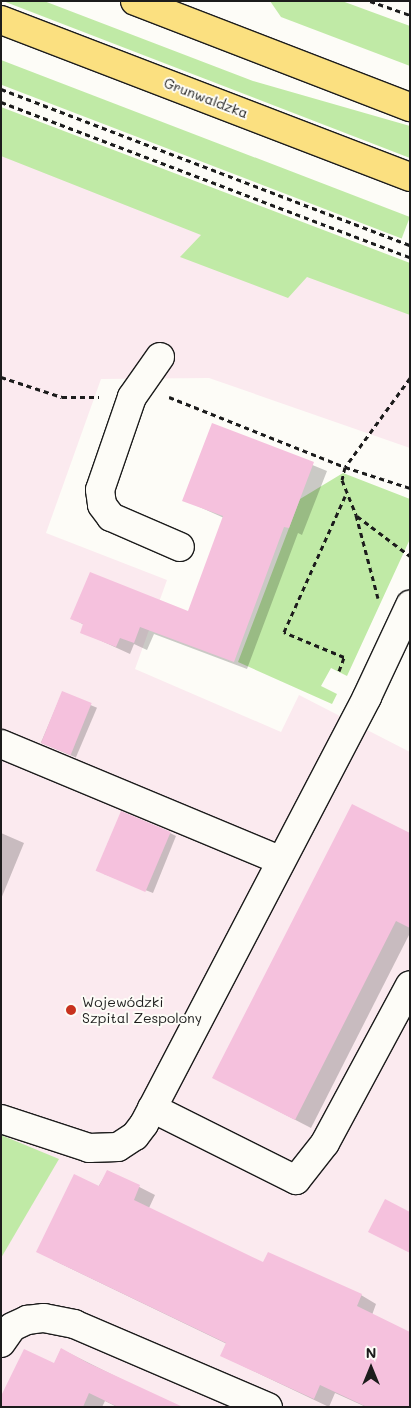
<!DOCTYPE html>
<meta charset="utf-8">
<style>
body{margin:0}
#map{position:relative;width:411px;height:1408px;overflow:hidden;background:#fdfcf7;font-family:Mali,sans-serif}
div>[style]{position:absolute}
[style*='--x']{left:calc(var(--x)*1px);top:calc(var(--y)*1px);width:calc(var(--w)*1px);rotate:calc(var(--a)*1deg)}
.built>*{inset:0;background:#fbeaef}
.green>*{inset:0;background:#c0eaa6;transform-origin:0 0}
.shadow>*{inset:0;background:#0003;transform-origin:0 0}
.building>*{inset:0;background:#f5c1dd;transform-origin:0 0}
.path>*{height:3px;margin-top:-1.5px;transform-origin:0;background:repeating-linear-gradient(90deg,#1c1c1c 0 5px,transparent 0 9px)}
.roads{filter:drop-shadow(1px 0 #1c1c1c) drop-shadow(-1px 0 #1c1c1c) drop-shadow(0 1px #1c1c1c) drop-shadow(0 -1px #1c1c1c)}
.minor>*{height:28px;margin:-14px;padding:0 14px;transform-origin:14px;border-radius:14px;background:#fdfcf7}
.major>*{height:28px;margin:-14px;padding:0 14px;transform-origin:14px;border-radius:14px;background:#fbe080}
.dots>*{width:14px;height:14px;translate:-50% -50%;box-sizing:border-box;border:2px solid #fdfcf7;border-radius:50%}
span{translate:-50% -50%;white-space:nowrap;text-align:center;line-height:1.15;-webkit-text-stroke:4px #fdfcf7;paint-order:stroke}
.street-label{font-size:14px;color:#1c1c1c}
.poi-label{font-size:14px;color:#1c1c1c}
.left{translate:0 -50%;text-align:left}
.frame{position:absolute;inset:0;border:2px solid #1c1c1c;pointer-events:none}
.north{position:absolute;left:346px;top:1343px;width:50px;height:50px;-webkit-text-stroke:4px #fdfcf7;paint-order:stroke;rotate:0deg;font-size:14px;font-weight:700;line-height:20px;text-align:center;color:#1c1c1c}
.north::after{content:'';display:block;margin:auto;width:18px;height:22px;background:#1c1c1c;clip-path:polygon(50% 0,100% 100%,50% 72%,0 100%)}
</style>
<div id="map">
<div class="built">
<div style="clip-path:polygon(1px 115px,410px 276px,410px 448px,209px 378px,101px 379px,46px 533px,167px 580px,135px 669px,281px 732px,299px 695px,410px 752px,410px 1407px,1px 1407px)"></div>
</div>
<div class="green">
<div style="clip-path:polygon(3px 1px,44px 1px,253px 81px,410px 126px,410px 158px)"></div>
<div style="clip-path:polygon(270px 1px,342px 1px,410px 26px,410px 66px,281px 17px)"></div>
<div style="left:1px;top:60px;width:438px;height:23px;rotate:21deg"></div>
<div style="clip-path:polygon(1px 107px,410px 263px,410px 315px,307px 277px,288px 298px,180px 257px,201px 235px,1px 156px)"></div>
<div style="clip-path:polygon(343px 473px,410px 499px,410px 539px,347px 676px,331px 668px,321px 686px,337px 694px,332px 704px,238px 662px,300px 499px)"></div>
<div style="clip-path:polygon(1px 1135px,59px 1159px,1px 1258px)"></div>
</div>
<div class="shadow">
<div style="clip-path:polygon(213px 424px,327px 471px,302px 535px,298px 533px,247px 669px,154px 634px,147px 650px,134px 644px,130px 654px,82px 632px,84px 625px,72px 618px,189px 612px,224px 518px,184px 500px)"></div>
<div style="left:62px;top:693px;width:38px;height:54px;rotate:23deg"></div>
<div style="clip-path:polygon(1px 833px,24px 843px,1px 899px)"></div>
<div style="clip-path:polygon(170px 833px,176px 836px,153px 893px,104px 874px)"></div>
<div style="clip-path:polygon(410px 835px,410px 933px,311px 1128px,230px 1086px)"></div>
<div style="clip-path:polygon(108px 1171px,155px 1195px,149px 1208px,264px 1264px,361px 1295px,376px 1304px,372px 1315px,410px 1407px,366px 1407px,335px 1393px,329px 1407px,222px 1356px,227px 1344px,53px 1260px)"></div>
<div style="clip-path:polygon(61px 1349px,143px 1390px,154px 1407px,117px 1407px,105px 1401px,102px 1407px,1px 1407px,54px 1365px)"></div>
</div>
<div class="building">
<div style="clip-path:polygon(212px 423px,314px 462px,289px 528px,284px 527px,234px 662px,140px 627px,134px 643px,120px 638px,116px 647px,80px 633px,83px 624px,70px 619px,90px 572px,188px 611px,223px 516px,182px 501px)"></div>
<div style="left:62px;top:691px;width:32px;height:56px;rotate:22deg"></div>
<div style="clip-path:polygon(352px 804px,410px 833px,410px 928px,396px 921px,295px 1120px,212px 1078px)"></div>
<div style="left:121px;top:811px;width:54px;height:65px;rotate:23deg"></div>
<div style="clip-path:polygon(107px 1170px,140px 1185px,134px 1200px,263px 1262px,268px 1252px,362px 1294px,357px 1306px,410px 1332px,410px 1407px,367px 1407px,320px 1385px,314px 1399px,220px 1356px,226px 1343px,36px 1252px,74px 1174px,99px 1186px)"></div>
<div style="clip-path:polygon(385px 1199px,410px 1212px,410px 1253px,368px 1232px)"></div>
<div style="clip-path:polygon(61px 1348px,88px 1363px,183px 1407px,118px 1407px,89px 1393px,83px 1407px,1px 1407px,1px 1396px,24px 1349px,54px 1363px)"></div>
</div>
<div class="path">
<div style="--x:370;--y:1;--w:42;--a:19.3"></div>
<div style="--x:1;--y:89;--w:438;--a:20.9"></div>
<div style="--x:1;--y:102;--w:437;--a:20.8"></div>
<div style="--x:1;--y:377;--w:64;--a:18.2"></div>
<div style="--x:62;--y:397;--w:37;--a:0"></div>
<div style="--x:410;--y:378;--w:110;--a:126.1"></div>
<div style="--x:345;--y:467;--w:68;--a:17.9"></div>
<div style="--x:169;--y:397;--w:189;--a:21.7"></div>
<div style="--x:345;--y:467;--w:13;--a:103"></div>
<div style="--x:342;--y:480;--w:38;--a:68"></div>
<div style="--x:356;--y:515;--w:86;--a:75.2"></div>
<div style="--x:357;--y:516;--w:66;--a:37"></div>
<div style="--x:339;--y:671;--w:15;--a:-70"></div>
<div style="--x:344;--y:657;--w:65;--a:-157.4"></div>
<div style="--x:284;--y:632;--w:149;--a:-65.8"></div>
</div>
<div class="roads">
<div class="minor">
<div style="--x:160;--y:357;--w:49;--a:125"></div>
<div style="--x:132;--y:397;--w:98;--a:109"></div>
<div style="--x:100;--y:490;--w:15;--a:82"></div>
<div style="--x:102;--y:505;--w:15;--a:53"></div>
<div style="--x:111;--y:517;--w:75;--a:23.5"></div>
<div style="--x:1;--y:744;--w:301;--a:22.6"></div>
<div style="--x:152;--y:1108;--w:161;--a:26.6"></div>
<div style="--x:296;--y:1180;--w:47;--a:-51.9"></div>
<div style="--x:325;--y:1143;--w:179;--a:-61.7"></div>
<div style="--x:1;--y:1119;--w:93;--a:18.2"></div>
<div style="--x:89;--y:1148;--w:29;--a:-2"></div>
<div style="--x:118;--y:1147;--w:20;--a:-33"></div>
<div style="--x:135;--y:1136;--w:15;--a:-53"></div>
<div style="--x:144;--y:1124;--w:482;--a:-62.4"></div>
<div style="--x:367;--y:697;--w:102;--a:-64.9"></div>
<div style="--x:1;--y:1343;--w:19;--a:-55"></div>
<div style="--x:12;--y:1327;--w:17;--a:-25"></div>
<div style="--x:27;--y:1320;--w:17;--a:-7"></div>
<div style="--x:44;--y:1318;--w:31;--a:11"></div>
<div style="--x:74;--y:1324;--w:211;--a:23.2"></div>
</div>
<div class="major">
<div style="--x:135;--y:1;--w:295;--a:21.1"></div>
<div style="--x:1;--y:20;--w:438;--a:21"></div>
</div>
</div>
<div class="dots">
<div style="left:71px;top:1010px;background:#c8321e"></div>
</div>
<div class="street-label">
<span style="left:206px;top:98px;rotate:21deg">Grunwaldzka</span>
</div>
<div class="poi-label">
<span class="left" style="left:82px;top:1010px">Wojewódzki<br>Szpital Zespolony</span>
</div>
<div class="frame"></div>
<div class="north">N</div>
</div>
